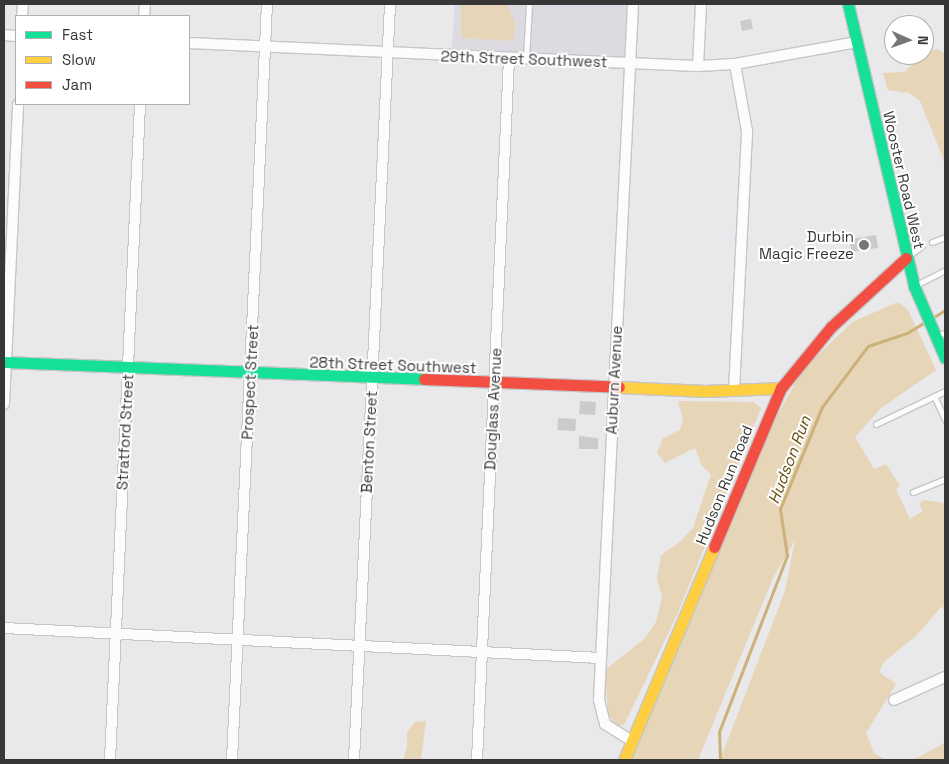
<!DOCTYPE html>
<style>
body{margin:0}
#map{position:relative;width:949px;height:764px;overflow:hidden;background:#e9e8eb;font-family:"Space Grotesk",sans-serif}
div>[style]{position:absolute}
[style*='--x']{left:calc(var(--x)*1px);top:calc(var(--y)*1px);width:calc(var(--w)*1px);rotate:calc(var(--a)*1deg)}
.built>*{inset:0;background:#dedae2}
.green>*{inset:0;background:#e6d5b7}
.stream>*{height:2.5px;margin:-1.25px;padding:0 1.25px;transform-origin:1.25px;border-radius:1.25px;background:#ccb17a}
.building>*{inset:0;background:#cbcacc;transform-origin:0 0}
.roads{filter:drop-shadow(1px 0 #c6c5c7) drop-shadow(-1px 0 #c6c5c7) drop-shadow(0 1px #c6c5c7) drop-shadow(0 -1px #c6c5c7)}
.lane>*{height:5px;margin:-2.5px;padding:0 2.5px;transform-origin:2.5px;border-radius:2.5px;background:#fcfcfc}
.street>*{height:10px;margin:-5px;padding:0 5px;transform-origin:5px;border-radius:5px;background:#fcfcfc}
.fast>*{height:11px;margin:-5.5px;padding:0 5.5px;transform-origin:5.5px;border-radius:5.5px;background:#16e098}
.slow>*{height:11px;margin:-5.5px;padding:0 5.5px;transform-origin:5.5px;border-radius:5.5px;background:#ffcf43}
.jam>*{height:11px;margin:-5.5px;padding:0 5.5px;transform-origin:5.5px;border-radius:5.5px;background:#f24e42}
.dots>*{width:14px;height:14px;translate:-50% -50%;box-sizing:border-box;border:2px solid #fff;border-radius:50%}
span{translate:-50% -50%;white-space:nowrap;text-align:center;line-height:1.15;-webkit-text-stroke:4px #fff;paint-order:stroke}
.street-label{font-size:15px;color:#383738}
.poi-label{font-size:15px;color:#383738}
.right{translate:-100% -50%;text-align:right}
.water-label{font-size:16px;color:#694f10;font-style:italic}
.frame{position:absolute;inset:0;border:5px solid #383738;pointer-events:none}
.legend{position:absolute;left:15px;top:15px;width:175px;height:90px;box-sizing:border-box;background:#fff;border:1px solid #afafaf;margin:0;padding:6px 9px;list-style:none;font-size:15px;color:#383738}
.legend li{display:flex;align-items:center;gap:10px;height:25px}
.legend b{width:25px;border:1px solid #afafaf}
.north{position:absolute;left:884px;top:15px;width:50px;height:50px;box-sizing:border-box;background:#fff;border:1px solid #afafaf;border-radius:50%;rotate:92deg;font-size:14px;font-weight:700;line-height:20px;text-align:center;color:#383738}
.north::after{content:'';display:block;margin:auto;width:18px;height:22px;background:#767577;clip-path:polygon(50% 0,100% 100%,50% 72%,0 100%)}
</style>
<div id="map">
<div class="built">
<div style="clip-path:polygon(455px 4px,633px 4px,629px 64px,451px 56px)"></div>
</div>
<div class="green">
<div style="clip-path:polygon(461px 4px,507px 4px,515px 23px,514px 41px,461px 38px)"></div>
<div style="clip-path:polygon(938px 49px,945px 54px,945px 163px,920px 101px,909px 93px,888px 90px,883px 73px,904px 72px,926px 52px)"></div>
<div style="clip-path:polygon(898px 302px,908px 310px,936px 370px,881px 408px,855px 437px,874px 469px,886px 464px,900px 486px,896px 489px,910px 519px,923px 511px,919px 504px,923px 500px,945px 503px,945px 613px,942px 606px,916px 636px,884px 662px,879px 672px,896px 684px,866px 733px,874px 753px,886px 760px,720px 760px,785px 591px,795px 540px,773px 578px,698px 760px,629px 760px,777px 416px,802px 371px,852px 322px)"></div>
<div style="clip-path:polygon(678px 401px,754px 402px,761px 408px,677px 615px,624px 725px,615px 725px,608px 713px,605px 670px,644px 639px,656px 622px,662px 597px,657px 579px,661px 555px,680px 542px,693px 528px,711px 474px,702px 466px,695px 448px,665px 463px,657px 453px,663px 438px,680px 430px,683px 419px)"></div>
<div style="clip-path:polygon(426px 721px,421px 760px,403px 760px,407px 747px,407px 732px,415px 722px)"></div>
<div style="clip-path:polygon(945px 743px,945px 760px,906px 760px,916px 758px)"></div>
</div>
<div class="stream">
<div style="--x:934;--y:317;--w:13;--a:-32"></div>
<div style="--x:720;--y:760;--w:28;--a:-92"></div>
<div style="--x:719;--y:732;--w:189;--a:-68.9"></div>
<div style="--x:787;--y:556;--w:48;--a:-98.5"></div>
<div style="--x:780;--y:509;--w:110;--a:-67.6"></div>
<div style="--x:822;--y:407;--w:76;--a:-53"></div>
<div style="--x:868;--y:346;--w:41;--a:-18.4"></div>
<div style="--x:907;--y:333;--w:21;--a:-31"></div>
</div>
<div class="building">
<div style="left:751px;top:19px;width:10px;height:11px;rotate:79deg"></div>
<div style="left:876px;top:235px;width:13px;height:27px;rotate:81deg"></div>
<div style="left:580px;top:401px;width:16px;height:13px;rotate:4deg"></div>
<div style="left:558px;top:418px;width:18px;height:12px;rotate:3deg"></div>
<div style="clip-path:polygon(579px 436px,598px 438px,598px 449px,579px 449px)"></div>
</div>
<div class="roads">
<div class="lane">
<div style="--x:526;--y:58;--w:54;--a:-86.8"></div>
<div style="--x:932;--y:242;--w:14;--a:-21"></div>
<div style="--x:908;--y:256;--w:17;--a:-36"></div>
<div style="--x:914;--y:286;--w:35;--a:-27"></div>
<div style="--x:935;--y:335;--w:10;--a:-11"></div>
<div style="--x:934;--y:396;--w:26;--a:65"></div>
<div style="--x:876;--y:424;--w:76;--a:-25.6"></div>
<div style="--x:913;--y:492;--w:35;--a:-22"></div>
</div>
<div class="street">
<div style="--x:22;--y:16;--w:12;--a:-85"></div>
<div style="--x:144;--y:16;--w:12;--a:-85"></div>
<div style="--x:4;--y:35;--w:12;--a:5"></div>
<div style="--x:189;--y:43;--w:510;--a:2.59"></div>
<div style="--x:698;--y:66;--w:37;--a:-3"></div>
<div style="--x:735;--y:64;--w:124;--a:-10.2"></div>
<div style="--x:698;--y:66;--w:62;--a:-87.2"></div>
<div style="--x:734;--y:390;--w:259;--a:-87.1"></div>
<div style="--x:747;--y:131;--w:68;--a:-100.2"></div>
<div style="--x:4;--y:404;--w:300;--a:-87.3"></div>
<div style="--x:4;--y:628;--w:598;--a:2.88"></div>
<div style="--x:894;--y:700;--w:56;--a:-24.3"></div>
<div style="--x:632;--y:741;--w:32;--a:-148"></div>
<div style="--x:605;--y:724;--w:25;--a:-104"></div>
<div style="--x:599;--y:700;--w:697;--a:-87.2"></div>
<div style="--x:110;--y:760;--w:657;--a:-87.38"></div>
<div style="--x:232;--y:760;--w:757;--a:-87.35"></div>
<div style="--x:354;--y:760;--w:757;--a:-87.27"></div>
<div style="--x:477;--y:760;--w:703;--a:-87.39"></div>
</div>
<div class="fast">
<div style="--x:848;--y:4;--w:290;--a:76.8"></div>
<div style="--x:914;--y:286;--w:78;--a:66.7"></div>
<div style="--x:4;--y:362;--w:420;--a:2.3"></div>
</div>
<div class="slow">
<div style="--x:619;--y:387;--w:86;--a:2.7"></div>
<div style="--x:705;--y:391;--w:76;--a:-2.3"></div>
<div style="--x:624;--y:760;--w:231;--a:-67.1"></div>
</div>
<div class="jam">
<div style="--x:424;--y:379;--w:195;--a:2.3"></div>
<div style="--x:714;--y:547;--w:173;--a:-67.2"></div>
<div style="--x:781;--y:388;--w:79;--a:-50.7"></div>
<div style="--x:831;--y:327;--w:102;--a:-42.6"></div>
</div>
</div>
<div class="dots">
<div style="left:864px;top:245px;background:#767577"></div>
</div>
<div class="street-label">
<span style="left:524px;top:59px;rotate:2deg">29th Street Southwest</span>
<span style="left:904px;top:180px;rotate:77deg">Wooster Road West</span>
<span style="left:393px;top:365px;rotate:2deg">28th Street Southwest</span>
<span style="left:614px;top:380px;rotate:-87deg">Auburn Avenue</span>
<span style="left:250px;top:382px;rotate:-87deg">Prospect Street</span>
<span style="left:493px;top:409px;rotate:-87deg">Douglass Avenue</span>
<span style="left:125px;top:432px;rotate:-87deg">Stratford Street</span>
<span style="left:369px;top:442px;rotate:-87deg">Benton Street</span>
<span style="left:724px;top:485px;rotate:-68deg">Hudson Run Road</span>
</div>
<div class="poi-label">
<span class="right" style="left:854px;top:245px">Durbin<br>Magic Freeze</span>
</div>
<div class="water-label">
<span style="left:790px;top:460px;rotate:-69deg">Hudson Run</span>
</div>
<div class="frame"></div>
<ul class="legend">
<li><b style="height:6px;background:#16e098"></b>Fast</li>
<li><b style="height:6px;background:#ffcf43"></b>Slow</li>
<li><b style="height:6px;background:#f24e42"></b>Jam</li>
</ul>
<div class="north">N</div>
</div>
